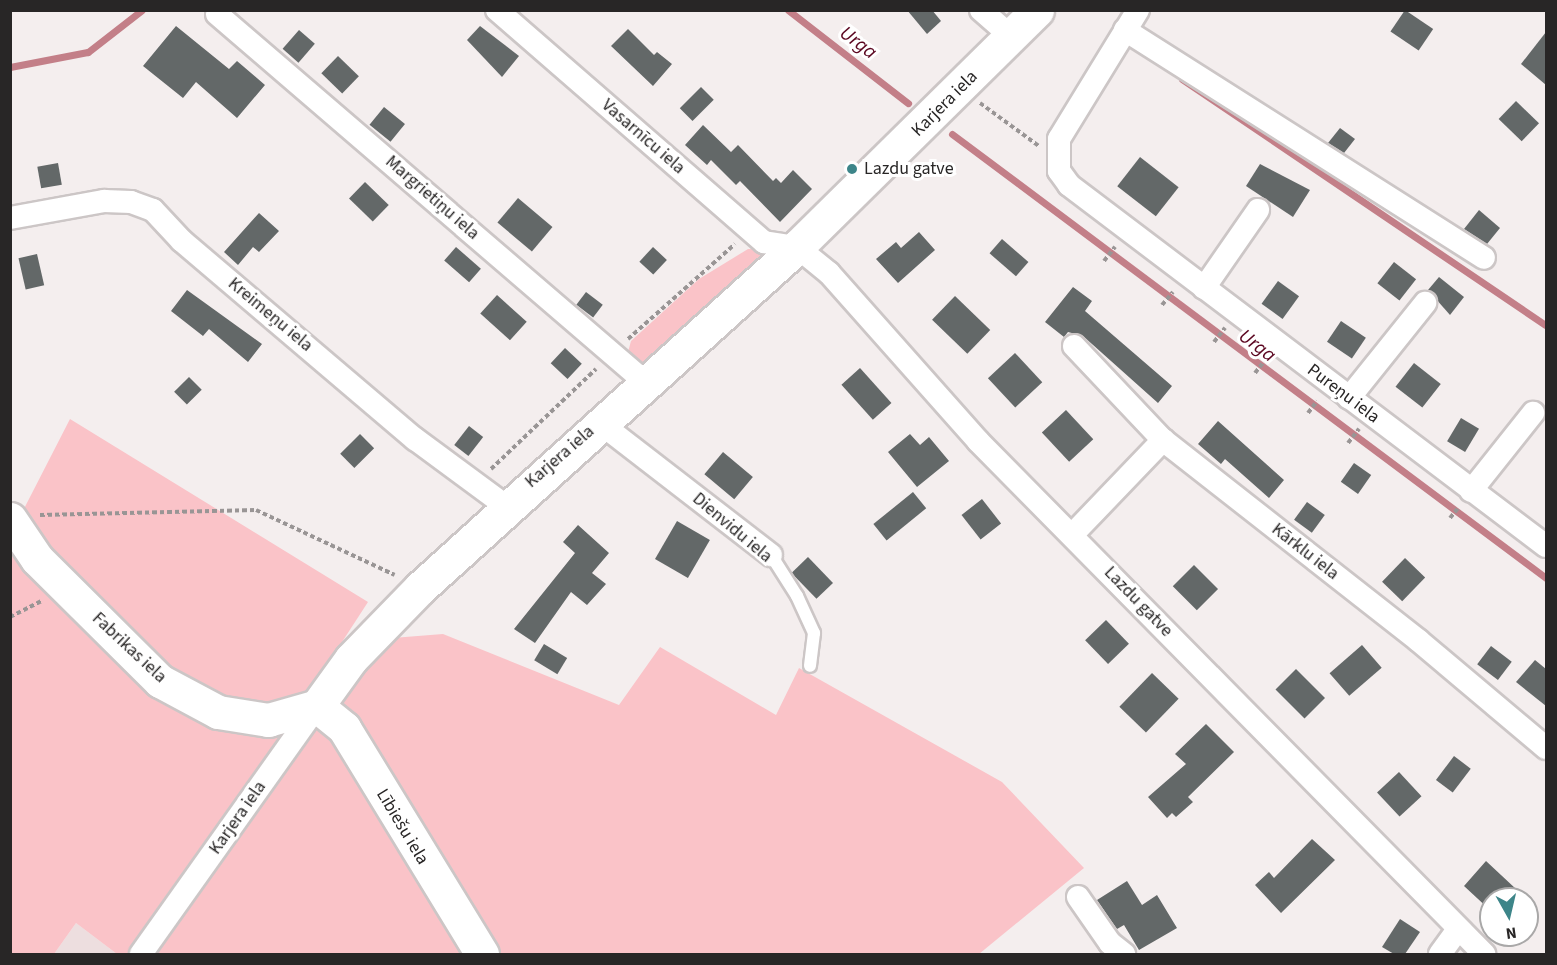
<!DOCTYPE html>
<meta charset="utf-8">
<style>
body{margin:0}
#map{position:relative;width:1557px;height:965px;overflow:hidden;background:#f4eeee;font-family:"Source Sans 3",sans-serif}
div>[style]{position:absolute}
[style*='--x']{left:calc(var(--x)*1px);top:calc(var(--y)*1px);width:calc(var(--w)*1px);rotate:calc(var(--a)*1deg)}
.built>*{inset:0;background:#eddedf}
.green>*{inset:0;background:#fac3c8}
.stream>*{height:7px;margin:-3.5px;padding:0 3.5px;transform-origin:3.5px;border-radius:3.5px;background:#c37f88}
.building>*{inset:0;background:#636868;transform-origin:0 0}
.path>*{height:4px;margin-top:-2px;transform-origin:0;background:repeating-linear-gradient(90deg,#999595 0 4.5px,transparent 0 7.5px)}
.roads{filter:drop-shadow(2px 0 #ccc6c6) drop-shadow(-2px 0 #ccc6c6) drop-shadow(0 2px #ccc6c6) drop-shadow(0 -2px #ccc6c6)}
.lane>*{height:12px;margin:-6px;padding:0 6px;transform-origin:6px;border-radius:6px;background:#fff}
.street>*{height:22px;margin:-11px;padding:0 11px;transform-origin:11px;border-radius:11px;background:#fff}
.secondary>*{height:33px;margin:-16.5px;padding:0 16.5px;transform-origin:16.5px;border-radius:16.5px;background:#fff}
.dots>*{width:16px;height:16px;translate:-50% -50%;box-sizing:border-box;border:3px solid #fff;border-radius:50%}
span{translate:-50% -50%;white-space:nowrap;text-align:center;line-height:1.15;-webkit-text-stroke:6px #fff;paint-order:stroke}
.street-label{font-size:18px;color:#282626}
.poi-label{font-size:18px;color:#282626}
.left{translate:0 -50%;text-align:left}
.water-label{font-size:20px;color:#5b0620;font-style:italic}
.frame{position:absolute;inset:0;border:12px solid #282626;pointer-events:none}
.north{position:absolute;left:1479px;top:887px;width:60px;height:60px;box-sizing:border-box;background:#fff;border:2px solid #a9a8a8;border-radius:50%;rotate:172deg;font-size:16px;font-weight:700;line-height:24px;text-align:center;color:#282626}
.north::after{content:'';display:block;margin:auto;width:21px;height:27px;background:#3d8589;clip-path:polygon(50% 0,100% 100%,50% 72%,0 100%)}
</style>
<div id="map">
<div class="built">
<div style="clip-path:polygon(76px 923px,117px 954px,54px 954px)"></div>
</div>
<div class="green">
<div style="clip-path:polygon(748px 249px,760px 249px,766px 255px,645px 365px,635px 364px,628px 352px,631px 341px,699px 279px)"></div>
<div style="clip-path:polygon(70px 419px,368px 602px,342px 642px,443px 634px,619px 705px,660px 647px,776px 715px,799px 668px,1002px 782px,1084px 868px,979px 954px,117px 954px,76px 923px,54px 954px,11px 954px,10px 536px)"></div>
</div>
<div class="stream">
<div style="--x:788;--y:10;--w:152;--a:37.8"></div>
<div style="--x:10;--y:67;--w:79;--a:-10.9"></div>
<div style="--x:88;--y:52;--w:68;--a:-37.9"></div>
<div style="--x:1182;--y:79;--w:439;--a:34.1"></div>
<div style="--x:952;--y:134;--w:742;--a:36.78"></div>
</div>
<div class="building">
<div style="clip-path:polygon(907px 10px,932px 10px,941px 21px,927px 34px)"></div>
<div style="left:1405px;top:10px;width:34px;height:26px;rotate:34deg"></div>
<div style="clip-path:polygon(176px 26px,229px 69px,237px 61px,265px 85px,237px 118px,196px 82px,183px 98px,143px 66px)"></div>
<div style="clip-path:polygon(480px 26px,519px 56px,502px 77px,467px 40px)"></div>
<div style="clip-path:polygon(628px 29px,654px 55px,657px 52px,672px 64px,653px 86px,611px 46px)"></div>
<div style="left:299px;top:30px;width:21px;height:25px;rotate:41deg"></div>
<div style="clip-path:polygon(1546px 32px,1546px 85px,1521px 64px)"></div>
<div style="left:338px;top:56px;width:29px;height:24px;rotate:44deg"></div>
<div style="left:701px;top:87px;width:18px;height:30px;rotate:45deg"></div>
<div style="left:1516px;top:101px;width:32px;height:25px;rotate:44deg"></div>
<div style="left:384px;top:107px;width:27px;height:23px;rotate:39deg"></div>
<div style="clip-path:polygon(703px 125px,731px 152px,738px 145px,773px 181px,776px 178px,781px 183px,793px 170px,812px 189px,780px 222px,740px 181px,736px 185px,711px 160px,707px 165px,685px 145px)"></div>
<div style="clip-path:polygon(1340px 128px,1355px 139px,1344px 153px,1328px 143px)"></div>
<div style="left:1140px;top:157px;width:49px;height:37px;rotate:38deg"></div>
<div style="left:58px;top:163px;width:22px;height:21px;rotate:80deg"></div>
<div style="clip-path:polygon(1260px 164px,1310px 190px,1293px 217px,1246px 186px)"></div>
<div style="left:365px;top:182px;width:33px;height:23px;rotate:44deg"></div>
<div style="left:518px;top:198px;width:45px;height:32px;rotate:40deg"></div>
<div style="clip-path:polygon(1479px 210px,1500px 228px,1487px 244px,1464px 229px)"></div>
<div style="clip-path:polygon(259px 213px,279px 231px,259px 252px,253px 247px,238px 265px,224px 252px)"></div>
<div style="clip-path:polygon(919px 232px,935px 250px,898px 283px,876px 259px,896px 242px,901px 248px)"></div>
<div style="left:1002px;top:239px;width:35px;height:19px;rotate:41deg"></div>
<div style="left:456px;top:247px;width:33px;height:18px;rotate:41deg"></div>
<div style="left:653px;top:247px;width:19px;height:20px;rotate:43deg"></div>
<div style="left:37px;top:254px;width:32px;height:19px;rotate:77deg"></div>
<div style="left:1394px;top:262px;width:28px;height:27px;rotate:38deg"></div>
<div style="clip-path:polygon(1439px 277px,1464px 297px,1450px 315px,1428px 290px)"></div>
<div style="left:1278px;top:281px;width:26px;height:28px;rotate:36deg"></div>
<div style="clip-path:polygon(1073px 287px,1092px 301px,1085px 311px,1172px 386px,1158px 403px,1083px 336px,1068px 332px,1064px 337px,1045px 322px)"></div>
<div style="clip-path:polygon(187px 290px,262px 344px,248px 362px,209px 329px,203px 336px,171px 311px)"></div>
<div style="left:586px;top:292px;width:21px;height:16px;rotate:37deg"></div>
<div style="left:497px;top:295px;width:40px;height:25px;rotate:42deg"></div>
<div style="left:955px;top:296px;width:49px;height:33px;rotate:44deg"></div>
<div style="left:1341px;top:321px;width:30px;height:25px;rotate:34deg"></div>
<div style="left:565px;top:348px;width:23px;height:21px;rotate:43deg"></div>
<div style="left:1015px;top:353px;width:40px;height:37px;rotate:47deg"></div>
<div style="left:1414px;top:363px;width:34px;height:30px;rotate:38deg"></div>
<div style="left:860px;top:368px;width:47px;height:25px;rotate:48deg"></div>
<div style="left:189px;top:377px;width:18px;height:21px;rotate:45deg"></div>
<div style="left:1066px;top:410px;width:40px;height:33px;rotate:47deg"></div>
<div style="left:1461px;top:418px;width:21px;height:27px;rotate:31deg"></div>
<div style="clip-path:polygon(1218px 421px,1284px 480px,1269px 498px,1225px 459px,1221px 464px,1198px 444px)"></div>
<div style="left:469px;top:426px;width:18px;height:24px;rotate:38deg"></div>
<div style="left:360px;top:434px;width:20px;height:28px;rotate:45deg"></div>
<div style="clip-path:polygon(910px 434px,920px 445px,929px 437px,949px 461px,917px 487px,888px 452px)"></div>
<div style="left:723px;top:452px;width:39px;height:29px;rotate:40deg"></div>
<div style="left:1354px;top:463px;width:21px;height:23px;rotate:35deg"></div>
<div style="left:913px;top:492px;width:21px;height:51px;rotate:51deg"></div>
<div style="left:982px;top:499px;width:31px;height:26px;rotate:52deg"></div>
<div style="left:1307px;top:502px;width:22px;height:22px;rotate:36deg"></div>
<div style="left:677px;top:521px;width:38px;height:44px;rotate:30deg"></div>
<div style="clip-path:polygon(578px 525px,609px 553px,592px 573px,606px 584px,587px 605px,571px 592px,535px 643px,514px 629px,575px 553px,563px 542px)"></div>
<div style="left:808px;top:557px;width:36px;height:23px;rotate:46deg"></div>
<div style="left:1405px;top:558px;width:28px;height:33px;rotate:44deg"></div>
<div style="left:1194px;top:565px;width:34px;height:30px;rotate:45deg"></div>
<div style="left:1106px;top:620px;width:33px;height:29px;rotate:46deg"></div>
<div style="left:544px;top:644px;width:27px;height:19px;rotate:31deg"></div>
<div style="left:1362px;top:645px;width:30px;height:43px;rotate:49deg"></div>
<div style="left:1491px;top:646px;width:26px;height:23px;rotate:37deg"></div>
<div style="clip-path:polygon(1535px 660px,1546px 669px,1546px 706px,1516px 682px)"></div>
<div style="left:1296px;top:669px;width:41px;height:29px;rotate:45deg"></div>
<div style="left:1152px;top:673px;width:37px;height:47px;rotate:44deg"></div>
<div style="clip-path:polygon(1206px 724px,1234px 752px,1188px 797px,1193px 802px,1176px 817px,1172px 813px,1167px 818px,1148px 797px,1186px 764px,1175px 754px)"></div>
<div style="left:1454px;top:756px;width:21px;height:30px;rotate:37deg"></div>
<div style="left:1399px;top:772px;width:33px;height:30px;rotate:47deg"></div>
<div style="clip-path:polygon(1312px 839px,1335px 860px,1281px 913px,1255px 885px,1269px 872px,1274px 878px)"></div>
<div style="clip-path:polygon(1486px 861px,1516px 889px,1507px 899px,1491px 899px,1491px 911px,1464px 886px)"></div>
<div style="clip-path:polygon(1127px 881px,1142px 905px,1157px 895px,1177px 928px,1139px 950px,1124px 925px,1117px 929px,1097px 900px)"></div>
<div style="clip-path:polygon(1400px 919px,1420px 932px,1405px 954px,1394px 954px,1382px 947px)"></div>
</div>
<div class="path">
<div style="--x:980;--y:103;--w:73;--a:36.1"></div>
<div style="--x:1104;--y:261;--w:18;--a:-52"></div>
<div style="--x:1162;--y:305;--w:17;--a:-50"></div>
<div style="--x:628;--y:339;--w:143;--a:-41.6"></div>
<div style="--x:1214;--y:342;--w:18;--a:-52"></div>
<div style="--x:1255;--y:373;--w:18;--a:-52"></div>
<div style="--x:1308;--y:413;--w:15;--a:-53"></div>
<div style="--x:1348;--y:443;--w:18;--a:-52"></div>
<div style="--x:491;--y:469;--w:145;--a:-43.6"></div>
<div style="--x:40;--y:515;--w:216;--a:-1.3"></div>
<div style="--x:256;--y:510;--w:153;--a:25.1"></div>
<div style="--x:1450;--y:518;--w:14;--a:-51"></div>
<div style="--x:10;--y:617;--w:35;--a:-27"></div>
</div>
<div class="roads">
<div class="lane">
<div style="--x:771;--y:555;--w:49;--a:57.6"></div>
<div style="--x:797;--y:596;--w:41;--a:65.3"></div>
<div style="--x:814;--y:633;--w:33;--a:97"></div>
</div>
<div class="street">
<div style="--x:497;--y:10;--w:354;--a:41"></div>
<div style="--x:764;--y:242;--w:33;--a:9"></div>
<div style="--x:797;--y:247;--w:41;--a:39.1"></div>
<div style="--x:829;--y:273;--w:225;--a:48.4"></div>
<div style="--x:978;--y:441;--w:721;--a:45.39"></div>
<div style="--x:981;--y:10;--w:41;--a:41.1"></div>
<div style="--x:1138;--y:10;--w:151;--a:121.5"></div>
<div style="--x:1059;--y:139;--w:32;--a:90"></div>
<div style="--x:1059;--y:171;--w:17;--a:54"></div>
<div style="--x:1069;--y:185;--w:598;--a:37.12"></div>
<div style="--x:217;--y:14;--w:564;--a:40.69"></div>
<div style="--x:1125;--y:30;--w:425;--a:32.4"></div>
<div style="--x:10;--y:218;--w:96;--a:-10.3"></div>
<div style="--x:104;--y:201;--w:27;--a:2"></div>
<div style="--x:131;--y:202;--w:23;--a:20"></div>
<div style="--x:153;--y:210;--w:42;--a:46.9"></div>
<div style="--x:182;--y:241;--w:306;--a:40.4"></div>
<div style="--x:415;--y:439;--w:113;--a:36.4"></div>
<div style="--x:1204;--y:288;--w:95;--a:-55.3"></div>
<div style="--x:1074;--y:346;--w:129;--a:46.6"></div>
<div style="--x:1163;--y:440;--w:325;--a:38.1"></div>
<div style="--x:1419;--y:641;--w:166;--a:40.1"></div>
<div style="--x:1349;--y:398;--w:122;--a:-51.3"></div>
<div style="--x:600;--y:423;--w:216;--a:37.7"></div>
<div style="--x:1471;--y:491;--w:100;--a:-51.5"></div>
<div style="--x:1072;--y:535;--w:132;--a:-46.2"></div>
<div style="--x:1078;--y:897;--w:56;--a:55.2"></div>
<div style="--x:1110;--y:943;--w:18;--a:38"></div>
<div style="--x:141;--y:954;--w:304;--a:-54.6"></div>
<div style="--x:1440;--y:954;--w:31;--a:-54"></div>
</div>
<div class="secondary">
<div style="--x:10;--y:519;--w:48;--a:56"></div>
<div style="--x:37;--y:559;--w:173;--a:44.8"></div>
<div style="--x:160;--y:681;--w:66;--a:28.1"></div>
<div style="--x:218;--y:712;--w:51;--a:9.1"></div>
<div style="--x:268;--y:720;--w:51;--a:-15.9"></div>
<div style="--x:317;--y:706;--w:58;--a:-54.1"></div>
<div style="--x:351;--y:659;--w:99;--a:-45.8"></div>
<div style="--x:420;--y:588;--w:508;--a:-42.13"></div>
<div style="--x:797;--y:247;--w:337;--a:-44.6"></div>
<div style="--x:317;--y:706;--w:35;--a:39"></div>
<div style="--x:344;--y:728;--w:265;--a:58.6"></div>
</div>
</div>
<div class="dots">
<div style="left:852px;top:169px;background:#3d8589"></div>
</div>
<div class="street-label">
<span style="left:945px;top:104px;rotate:-45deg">Karjera iela</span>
<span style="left:643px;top:137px;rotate:41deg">Vasarnīcu iela</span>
<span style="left:432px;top:198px;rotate:41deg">Margrietiņu iela</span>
<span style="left:270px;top:315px;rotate:40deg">Kreimeņu iela</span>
<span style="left:1343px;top:394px;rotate:37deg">Pureņu iela</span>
<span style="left:560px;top:457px;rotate:-41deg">Karjera iela</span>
<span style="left:732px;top:528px;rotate:40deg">Dienvidu iela</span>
<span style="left:1305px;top:552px;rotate:38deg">Kārklu iela</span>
<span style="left:1138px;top:602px;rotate:46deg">Lazdu gatve</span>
<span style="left:129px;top:648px;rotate:43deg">Fabrikas iela</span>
<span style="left:238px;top:818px;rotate:-55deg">Karjera iela</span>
<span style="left:402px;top:827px;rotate:59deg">Lībiešu iela</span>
</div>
<div class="poi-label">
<span class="left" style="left:864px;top:169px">Lazdu gatve</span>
</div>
<div class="water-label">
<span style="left:858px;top:43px;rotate:37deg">Urga</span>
<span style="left:1257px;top:346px;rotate:37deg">Urga</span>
</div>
<div class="frame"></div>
<div class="north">N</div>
</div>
